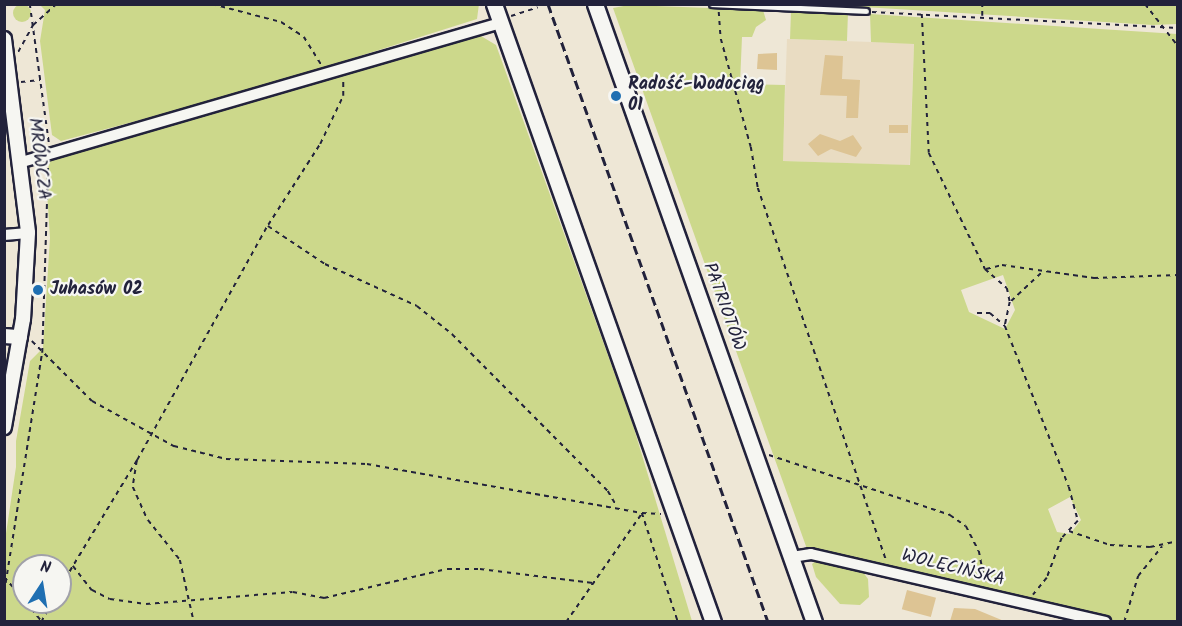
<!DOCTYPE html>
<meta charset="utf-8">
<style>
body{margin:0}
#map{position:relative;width:1182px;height:626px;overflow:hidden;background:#eee7d6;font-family:Kalam,sans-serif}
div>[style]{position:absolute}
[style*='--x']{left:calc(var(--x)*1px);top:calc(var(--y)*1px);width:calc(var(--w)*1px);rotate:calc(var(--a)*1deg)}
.built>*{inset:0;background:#e9dcc2;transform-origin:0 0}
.green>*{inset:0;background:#ccd88b;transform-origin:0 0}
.round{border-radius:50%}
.building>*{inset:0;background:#ddc494;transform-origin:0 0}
.path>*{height:1.5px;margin-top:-0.75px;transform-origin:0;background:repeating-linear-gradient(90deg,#22223b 0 4.5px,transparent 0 9px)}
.roads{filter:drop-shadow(2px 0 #22223b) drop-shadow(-2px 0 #22223b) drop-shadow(0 2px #22223b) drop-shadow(0 -2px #22223b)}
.service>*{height:5px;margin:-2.5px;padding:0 2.5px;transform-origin:2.5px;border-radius:2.5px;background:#f6f6f2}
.minor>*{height:10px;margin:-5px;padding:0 5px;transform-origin:5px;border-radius:5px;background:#f6f6f2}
.tertiary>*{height:14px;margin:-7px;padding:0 7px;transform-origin:7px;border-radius:7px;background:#f6f6f2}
.secondary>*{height:15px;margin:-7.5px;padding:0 7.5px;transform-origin:7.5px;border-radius:7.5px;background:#f6f6f2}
.rail>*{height:3px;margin-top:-1.5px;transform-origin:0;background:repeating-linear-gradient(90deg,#22223b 0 9px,transparent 0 13.5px)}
.dots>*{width:16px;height:16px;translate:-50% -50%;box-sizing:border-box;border:3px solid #f6f6f2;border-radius:50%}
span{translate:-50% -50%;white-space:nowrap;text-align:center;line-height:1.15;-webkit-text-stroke:4.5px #f6f6f2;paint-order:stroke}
.poi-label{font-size:18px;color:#22223b;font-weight:700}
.left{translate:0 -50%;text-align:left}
.street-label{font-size:18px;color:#22223b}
.frame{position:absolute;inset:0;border:6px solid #22223b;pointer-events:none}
.north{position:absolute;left:12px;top:554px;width:60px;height:60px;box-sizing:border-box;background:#f6f6f2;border:2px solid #a1a1a9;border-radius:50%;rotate:12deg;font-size:16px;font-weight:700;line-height:24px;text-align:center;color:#22223b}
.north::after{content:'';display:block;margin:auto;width:21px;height:27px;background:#1f6fb2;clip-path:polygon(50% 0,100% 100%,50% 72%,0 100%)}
</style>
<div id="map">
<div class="built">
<div style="left:787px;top:39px;width:127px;height:122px;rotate:2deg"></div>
</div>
<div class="green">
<div class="round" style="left:13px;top:4px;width:18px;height:18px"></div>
<div style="clip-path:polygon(479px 4px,477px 19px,249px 91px,61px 141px,52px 135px,40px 41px,45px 10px,40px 5px)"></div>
<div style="clip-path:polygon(evenodd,629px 5px,763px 10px,766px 20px,756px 27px,752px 37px,742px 37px,740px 84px,785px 85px,783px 161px,910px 165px,914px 44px,871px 42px,870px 14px,1177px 34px,1177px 621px,1114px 621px,807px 549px,613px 8px,629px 5px,1003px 275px,1015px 310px,1005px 329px,969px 312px,961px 290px,1003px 275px,629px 5px,1070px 497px,1081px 520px,1070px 534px,1057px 532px,1048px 509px,1070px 497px)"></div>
<div style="clip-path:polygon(831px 5px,1177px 5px,1177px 24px,1153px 25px)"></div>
<div style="left:791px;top:11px;width:57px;height:28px;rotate:2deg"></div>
<div style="clip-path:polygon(evenodd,481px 36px,496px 45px,632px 422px,692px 621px,5px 621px,5px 540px,16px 467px,16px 441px,30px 361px,43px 348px,50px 238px,46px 176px,50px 161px,481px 36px,24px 566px,60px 566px,60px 602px,24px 602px,24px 566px)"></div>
<div style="clip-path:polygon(818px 559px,863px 572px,868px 579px,869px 597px,860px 605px,840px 604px,816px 577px,812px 564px)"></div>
</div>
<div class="building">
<div style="clip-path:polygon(777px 53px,777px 70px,757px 69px,758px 54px)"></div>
<div style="clip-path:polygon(825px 55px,843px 56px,842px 79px,860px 80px,858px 118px,846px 118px,847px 96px,820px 95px)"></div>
<div style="left:889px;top:125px;width:19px;height:8px"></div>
<div style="clip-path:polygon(820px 134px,840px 141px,853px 135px,862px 148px,856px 157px,831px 149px,818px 156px,808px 144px)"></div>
<div style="left:907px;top:590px;width:30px;height:20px;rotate:15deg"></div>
<div style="clip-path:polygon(954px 608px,975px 609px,1004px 621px,950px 621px)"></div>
</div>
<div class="path">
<div style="--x:30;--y:4;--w:140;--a:82.2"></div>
<div style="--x:212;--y:4;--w:71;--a:14.6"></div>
<div style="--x:281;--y:22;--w:27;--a:33"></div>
<div style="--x:304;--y:37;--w:32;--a:58"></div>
<div style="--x:1145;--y:4;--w:53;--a:51.8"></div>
<div style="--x:719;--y:12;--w:27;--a:86"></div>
<div style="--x:721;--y:39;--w:112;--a:74.5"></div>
<div style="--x:751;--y:147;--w:42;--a:80.3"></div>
<div style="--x:758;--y:188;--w:393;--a:71"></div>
<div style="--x:872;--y:12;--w:306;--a:3"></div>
<div style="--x:922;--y:14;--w:139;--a:87.1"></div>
<div style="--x:929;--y:153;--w:129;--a:64.2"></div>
<div style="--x:985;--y:269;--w:29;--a:41"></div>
<div style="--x:1007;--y:288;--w:14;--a:78"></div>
<div style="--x:1010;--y:302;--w:24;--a:102"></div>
<div style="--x:511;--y:16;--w:28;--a:-18"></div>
<div style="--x:982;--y:16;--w:12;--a:-90"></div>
<div style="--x:18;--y:52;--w:31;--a:-61"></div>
<div style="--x:33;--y:25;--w:31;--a:-42"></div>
<div style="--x:21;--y:82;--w:19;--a:-6"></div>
<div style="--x:268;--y:226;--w:69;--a:33.7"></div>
<div style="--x:325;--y:264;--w:101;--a:24.5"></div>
<div style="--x:417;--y:306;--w:45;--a:38.7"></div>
<div style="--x:452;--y:334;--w:221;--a:45.2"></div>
<div style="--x:608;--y:491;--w:16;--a:60"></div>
<div style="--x:986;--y:269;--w:16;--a:-14"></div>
<div style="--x:1002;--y:265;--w:93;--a:8"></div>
<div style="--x:1094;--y:278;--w:84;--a:-2"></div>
<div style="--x:1011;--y:301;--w:42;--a:-43.1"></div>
<div style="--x:977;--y:313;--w:13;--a:0"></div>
<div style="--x:990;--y:313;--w:20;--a:41"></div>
<div style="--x:1005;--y:326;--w:173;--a:68.3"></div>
<div style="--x:1069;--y:487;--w:35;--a:75"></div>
<div style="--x:1078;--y:521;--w:23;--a:133"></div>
<div style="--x:1062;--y:538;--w:43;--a:110.6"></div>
<div style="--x:1047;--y:578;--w:22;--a:129"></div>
<div style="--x:32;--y:341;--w:85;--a:45"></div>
<div style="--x:92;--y:401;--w:94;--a:28.8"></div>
<div style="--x:174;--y:446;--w:54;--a:14"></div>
<div style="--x:226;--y:459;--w:141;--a:2"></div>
<div style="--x:367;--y:464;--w:279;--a:10.1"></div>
<div style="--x:642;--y:513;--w:115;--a:71.7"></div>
<div style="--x:769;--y:455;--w:191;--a:18.3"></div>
<div style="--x:950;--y:515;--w:19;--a:35"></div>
<div style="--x:966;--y:526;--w:28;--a:63"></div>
<div style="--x:979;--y:551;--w:32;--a:79"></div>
<div style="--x:137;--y:461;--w:26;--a:99"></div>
<div style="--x:133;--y:487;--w:36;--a:66"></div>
<div style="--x:148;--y:520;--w:51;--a:51.3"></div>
<div style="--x:180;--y:560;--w:64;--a:77.3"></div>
<div style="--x:1069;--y:531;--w:43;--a:18.9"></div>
<div style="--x:1110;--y:545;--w:40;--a:2.9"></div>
<div style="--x:1150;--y:547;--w:29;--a:-12"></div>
<div style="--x:73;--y:566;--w:31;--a:52"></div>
<div style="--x:92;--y:590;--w:20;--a:27"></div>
<div style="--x:110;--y:599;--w:36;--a:8"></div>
<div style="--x:146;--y:604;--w:147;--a:-4.7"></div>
<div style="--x:293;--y:592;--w:32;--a:11"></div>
<div style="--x:324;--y:598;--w:126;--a:-13.3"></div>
<div style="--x:447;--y:569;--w:33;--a:0"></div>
<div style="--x:480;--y:569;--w:114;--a:7.1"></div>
<div style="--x:4;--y:577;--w:30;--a:48"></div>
<div style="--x:60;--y:587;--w:149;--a:-58.8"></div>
<div style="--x:137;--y:460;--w:269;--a:-60.9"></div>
<div style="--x:268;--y:225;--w:96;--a:-57.3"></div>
<div style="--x:320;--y:144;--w:53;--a:-64.4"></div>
<div style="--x:343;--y:96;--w:17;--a:-90"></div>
<div style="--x:4;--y:592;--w:242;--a:-81"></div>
<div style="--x:42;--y:353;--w:187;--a:-88.2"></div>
<div style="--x:26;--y:602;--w:26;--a:51"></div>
<div style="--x:41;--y:622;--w:23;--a:-61"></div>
<div style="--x:566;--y:622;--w:133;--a:-55.1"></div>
<div style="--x:642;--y:513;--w:19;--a:3"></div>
<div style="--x:1124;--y:622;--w:48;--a:-73.1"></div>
<div style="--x:1138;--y:576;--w:38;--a:-51"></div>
</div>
<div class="roads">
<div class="service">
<div style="--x:712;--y:4;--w:154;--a:2.6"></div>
</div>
<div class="minor">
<div style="--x:22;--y:162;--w:499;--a:-16.2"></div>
<div style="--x:4;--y:235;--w:24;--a:-5"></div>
<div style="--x:792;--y:557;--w:19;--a:-9"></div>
<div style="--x:811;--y:554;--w:302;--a:13"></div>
</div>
<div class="tertiary">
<div style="--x:4;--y:39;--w:195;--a:82.9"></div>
<div style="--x:28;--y:233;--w:86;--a:93.3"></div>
<div style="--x:23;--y:319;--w:110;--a:100"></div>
<div style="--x:4;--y:336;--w:16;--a:4"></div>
</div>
<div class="secondary">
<div style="--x:494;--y:4;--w:656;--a:70.49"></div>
<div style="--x:595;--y:4;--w:656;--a:70.49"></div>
</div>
</div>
<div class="rail">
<div style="--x:548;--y:4;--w:656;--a:70.4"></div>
</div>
<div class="dots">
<div style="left:616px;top:96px;background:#1f6fb2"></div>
<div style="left:38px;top:290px;background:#1f6fb2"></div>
</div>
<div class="poi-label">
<span class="left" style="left:628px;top:96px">Radość-Wodociąg<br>01</span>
<span class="left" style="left:50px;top:290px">Juhasów 02</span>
</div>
<div class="street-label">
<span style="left:38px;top:159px;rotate:83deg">MRÓWCZA</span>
<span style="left:723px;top:307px;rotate:70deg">PATRIOTÓW</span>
<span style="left:953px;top:569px;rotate:14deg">WOLĘCIŃSKA</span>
</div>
<div class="frame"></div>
<div class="north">N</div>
</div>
